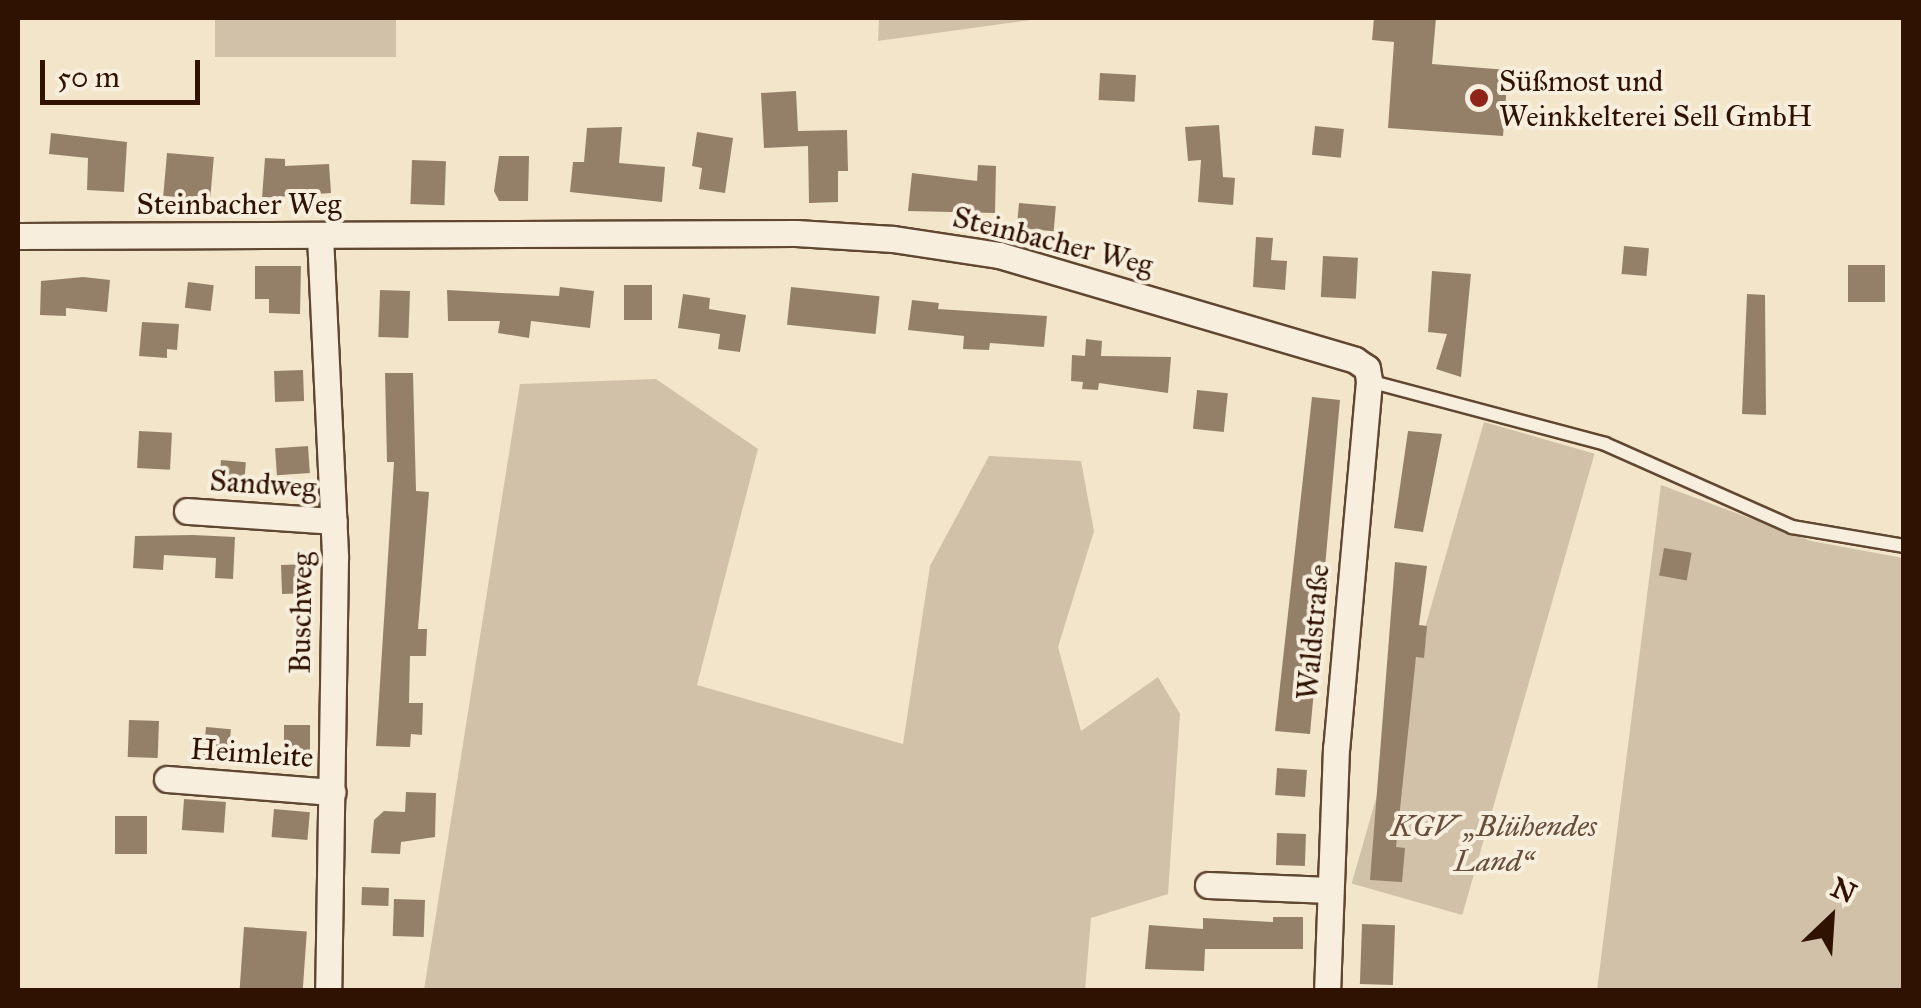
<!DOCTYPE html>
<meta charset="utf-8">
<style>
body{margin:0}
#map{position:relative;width:1921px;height:1008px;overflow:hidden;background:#f2e5ca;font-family:"IM FELL Great Primer",serif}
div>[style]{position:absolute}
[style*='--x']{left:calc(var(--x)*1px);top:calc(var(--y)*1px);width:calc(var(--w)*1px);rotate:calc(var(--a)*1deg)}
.green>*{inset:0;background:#d1c1a8;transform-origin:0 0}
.building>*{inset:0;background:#948069;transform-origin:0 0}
.roads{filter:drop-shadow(2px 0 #604732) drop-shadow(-2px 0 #604732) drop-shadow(0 2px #604732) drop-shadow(0 -2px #604732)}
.lane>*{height:12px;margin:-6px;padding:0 6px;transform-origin:6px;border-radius:6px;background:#f7eedd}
.street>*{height:25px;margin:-12.5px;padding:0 12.5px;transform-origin:12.5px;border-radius:12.5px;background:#f7eedd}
.dots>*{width:28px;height:28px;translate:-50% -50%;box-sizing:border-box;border:5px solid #f7eedd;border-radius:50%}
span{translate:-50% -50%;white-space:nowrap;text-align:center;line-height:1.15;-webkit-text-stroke:8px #f7eedd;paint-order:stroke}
.poi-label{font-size:30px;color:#2f1200}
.left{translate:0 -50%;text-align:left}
.street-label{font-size:30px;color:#2f1200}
.park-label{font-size:30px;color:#684f3b;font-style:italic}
.frame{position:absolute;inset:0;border:20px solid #2f1200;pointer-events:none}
.north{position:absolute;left:1781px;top:868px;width:100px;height:100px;-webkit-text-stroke:8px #f7eedd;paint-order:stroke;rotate:25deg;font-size:28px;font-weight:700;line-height:40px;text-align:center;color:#2f1200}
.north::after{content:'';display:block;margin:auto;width:35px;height:45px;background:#2f1200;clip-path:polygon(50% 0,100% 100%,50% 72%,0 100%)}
.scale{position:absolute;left:40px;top:60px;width:160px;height:45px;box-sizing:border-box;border:5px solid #2f1200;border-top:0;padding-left:12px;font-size:30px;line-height:35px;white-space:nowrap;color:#2f1200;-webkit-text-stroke:8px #f7eedd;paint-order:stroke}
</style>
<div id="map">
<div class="green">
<div style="left:215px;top:18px;width:181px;height:39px"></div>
<div style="clip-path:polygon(879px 18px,1045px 18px,878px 41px)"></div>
<div style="clip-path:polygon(656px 379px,758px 449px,697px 685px,903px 744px,930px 566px,989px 456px,1081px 461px,1094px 531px,1058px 647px,1081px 731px,1158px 677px,1180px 714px,1168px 894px,1091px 918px,1085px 990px,424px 990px,520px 384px)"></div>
<div style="left:1484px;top:422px;width:115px;height:480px;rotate:16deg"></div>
<div style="clip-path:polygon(1661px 485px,1811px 541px,1903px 558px,1903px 990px,1597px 990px)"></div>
</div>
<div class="building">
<div style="clip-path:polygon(1374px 18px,1436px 18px,1432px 64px,1508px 70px,1503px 136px,1388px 128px,1394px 42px,1372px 40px)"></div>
<div style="left:1100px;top:73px;width:36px;height:27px;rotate:3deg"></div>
<div style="clip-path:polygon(796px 91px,798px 131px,847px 130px,848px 171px,838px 171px,838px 202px,809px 203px,808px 146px,764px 148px,761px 93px)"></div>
<div style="clip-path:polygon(1219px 125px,1223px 177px,1235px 178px,1233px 205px,1198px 202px,1201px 160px,1188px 161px,1185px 127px)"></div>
<div style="left:1315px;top:126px;width:29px;height:29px;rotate:6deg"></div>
<div style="clip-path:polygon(622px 127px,619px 163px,665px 167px,662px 202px,570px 192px,573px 162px,584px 162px,587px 128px)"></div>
<div style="clip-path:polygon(697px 132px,733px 138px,725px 193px,699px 189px,702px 168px,692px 166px)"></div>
<div style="clip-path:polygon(51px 133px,127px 142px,124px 192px,87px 190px,88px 158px,49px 154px)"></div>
<div style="left:167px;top:153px;width:47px;height:43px;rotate:5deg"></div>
<div style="clip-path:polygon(499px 156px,529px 156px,528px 201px,499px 201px,494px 191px)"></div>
<div style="clip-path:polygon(265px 158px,285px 159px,285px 166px,329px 164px,331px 193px,262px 198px)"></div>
<div style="left:412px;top:160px;width:34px;height:44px;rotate:2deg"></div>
<div style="clip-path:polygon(978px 165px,996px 166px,995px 213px,908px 211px,912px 173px,977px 181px)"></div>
<div style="left:1019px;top:203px;width:37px;height:25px;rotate:5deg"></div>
<div style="clip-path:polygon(1256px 237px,1273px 238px,1271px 260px,1287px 261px,1285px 290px,1253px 287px)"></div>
<div style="left:1624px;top:246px;width:25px;height:28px;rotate:5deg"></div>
<div style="left:1323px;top:256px;width:35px;height:41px;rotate:3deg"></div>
<div style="left:1848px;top:265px;width:37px;height:37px"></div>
<div style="clip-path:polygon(255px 266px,301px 266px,300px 314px,269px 313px,269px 299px,255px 299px)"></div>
<div style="clip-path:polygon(1432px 271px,1471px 274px,1461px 377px,1436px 369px,1447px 334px,1428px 332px)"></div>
<div style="clip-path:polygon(83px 277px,110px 280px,107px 312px,66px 308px,66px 316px,40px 315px,41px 281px)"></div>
<div style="left:188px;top:282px;width:26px;height:26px;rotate:7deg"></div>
<div style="left:624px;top:285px;width:28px;height:35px"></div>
<div style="clip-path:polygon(560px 287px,594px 291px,590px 328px,531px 321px,529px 338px,498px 333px,500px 321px,448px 321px,447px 290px,559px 296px)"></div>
<div style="left:791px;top:287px;width:89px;height:38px;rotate:6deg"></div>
<div style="left:380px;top:290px;width:30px;height:47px;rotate:2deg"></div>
<div style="clip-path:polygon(683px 294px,710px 298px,709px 309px,746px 315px,740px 352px,718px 349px,720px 334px,678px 328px)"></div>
<div style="clip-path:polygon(1747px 294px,1765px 295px,1766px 415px,1742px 414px)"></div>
<div style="clip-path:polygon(912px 300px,939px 303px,938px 309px,1047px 316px,1044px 347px,990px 343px,989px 350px,963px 349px,964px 336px,908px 330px)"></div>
<div style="clip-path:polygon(142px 322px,179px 324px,177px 350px,167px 349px,167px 358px,139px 356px)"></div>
<div style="clip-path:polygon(1086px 339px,1102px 341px,1101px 356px,1171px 357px,1168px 393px,1099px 383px,1098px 390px,1082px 389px,1083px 382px,1071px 381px,1072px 355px,1085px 356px)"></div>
<div style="left:303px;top:370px;width:31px;height:29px;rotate:88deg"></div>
<div style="clip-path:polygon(385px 373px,413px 373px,416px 491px,429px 492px,418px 629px,427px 629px,426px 656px,410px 656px,409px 703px,423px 703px,422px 735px,411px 734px,410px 747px,376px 746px,394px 462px,387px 462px)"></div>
<div style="left:1197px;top:390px;width:31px;height:39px;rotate:6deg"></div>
<div style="clip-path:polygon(1312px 397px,1340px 400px,1310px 734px,1275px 731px)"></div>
<div style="left:139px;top:431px;width:33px;height:37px;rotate:3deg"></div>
<div style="clip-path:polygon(1408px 431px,1442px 434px,1423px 532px,1394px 528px)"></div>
<div style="left:308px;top:446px;width:27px;height:33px;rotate:86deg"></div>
<div style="left:221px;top:460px;width:25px;height:31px;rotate:5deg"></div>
<div style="clip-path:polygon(193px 535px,235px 537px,233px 579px,215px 578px,216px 558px,164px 555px,163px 570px,133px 568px,135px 536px)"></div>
<div style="left:1664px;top:548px;width:28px;height:28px;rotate:10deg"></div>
<div style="clip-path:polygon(1395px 562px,1427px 566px,1419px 625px,1427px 626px,1424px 658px,1416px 657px,1396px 847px,1405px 848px,1402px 882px,1370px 880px)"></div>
<div style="left:311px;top:564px;width:29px;height:30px;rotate:88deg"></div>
<div style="left:129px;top:720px;width:30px;height:37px;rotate:2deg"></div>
<div style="left:284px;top:725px;width:26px;height:40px"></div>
<div style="left:206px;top:727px;width:25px;height:34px;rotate:5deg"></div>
<div style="left:1277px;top:768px;width:30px;height:27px;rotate:4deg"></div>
<div style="clip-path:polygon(406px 792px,436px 793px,435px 837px,401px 842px,400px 854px,371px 853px,374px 820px,384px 811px,405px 812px)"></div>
<div style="left:184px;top:799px;width:42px;height:31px;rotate:4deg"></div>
<div style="left:274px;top:809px;width:36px;height:28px;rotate:5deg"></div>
<div style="left:115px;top:816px;width:32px;height:38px"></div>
<div style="left:1277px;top:833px;width:29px;height:32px;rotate:2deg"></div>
<div style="left:362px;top:887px;width:27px;height:18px;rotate:2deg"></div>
<div style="left:394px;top:899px;width:31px;height:37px;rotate:2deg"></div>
<div style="clip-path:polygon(1273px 917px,1303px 917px,1303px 949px,1205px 949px,1204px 971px,1145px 969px,1149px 925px,1203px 929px,1203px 918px,1273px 922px)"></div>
<div style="left:1362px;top:924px;width:33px;height:60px;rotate:2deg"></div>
<div style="left:244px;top:927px;width:63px;height:63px;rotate:4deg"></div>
</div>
<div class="roads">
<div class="lane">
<div style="--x:1369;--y:381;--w:244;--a:14.9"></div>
<div style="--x:1605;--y:444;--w:205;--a:23.9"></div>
<div style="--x:1792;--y:527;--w:114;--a:9.6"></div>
</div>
<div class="street">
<div style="--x:18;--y:236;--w:778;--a:-0.22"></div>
<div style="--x:796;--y:233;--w:97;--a:3.5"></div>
<div style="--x:893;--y:239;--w:107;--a:8.6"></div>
<div style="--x:999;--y:255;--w:371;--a:16.4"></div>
<div style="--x:1355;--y:360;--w:14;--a:34"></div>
<div style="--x:1367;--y:368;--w:13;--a:81"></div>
<div style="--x:1369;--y:381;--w:368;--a:95.1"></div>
<div style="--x:1336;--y:748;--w:242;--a:92.1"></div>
<div style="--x:320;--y:236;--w:322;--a:87.3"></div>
<div style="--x:335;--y:558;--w:432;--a:90.9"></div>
<div style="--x:187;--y:511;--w:147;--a:3.9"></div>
<div style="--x:167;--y:779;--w:166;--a:4.5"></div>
<div style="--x:1208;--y:885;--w:121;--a:2.4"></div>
</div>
</div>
<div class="dots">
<div style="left:1479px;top:98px;background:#8f2418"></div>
</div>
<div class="poi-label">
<span class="left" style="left:1499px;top:98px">Süßmost und<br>Weinkkelterei Sell GmbH</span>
</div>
<div class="street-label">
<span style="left:239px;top:204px">Steinbacher Weg</span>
<span style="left:1053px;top:241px;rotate:14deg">Steinbacher Weg</span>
<span style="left:263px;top:484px;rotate:4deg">Sandweg</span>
<span style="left:301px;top:613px;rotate:-89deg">Buschweg</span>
<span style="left:1313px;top:632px;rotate:-85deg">Waldstraße</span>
<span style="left:252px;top:753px;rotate:4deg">Heimleite</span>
</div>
<div class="park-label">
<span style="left:1494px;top:843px">KGV „Blühendes<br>Land“</span>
</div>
<div class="frame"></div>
<div class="north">N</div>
<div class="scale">50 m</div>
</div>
